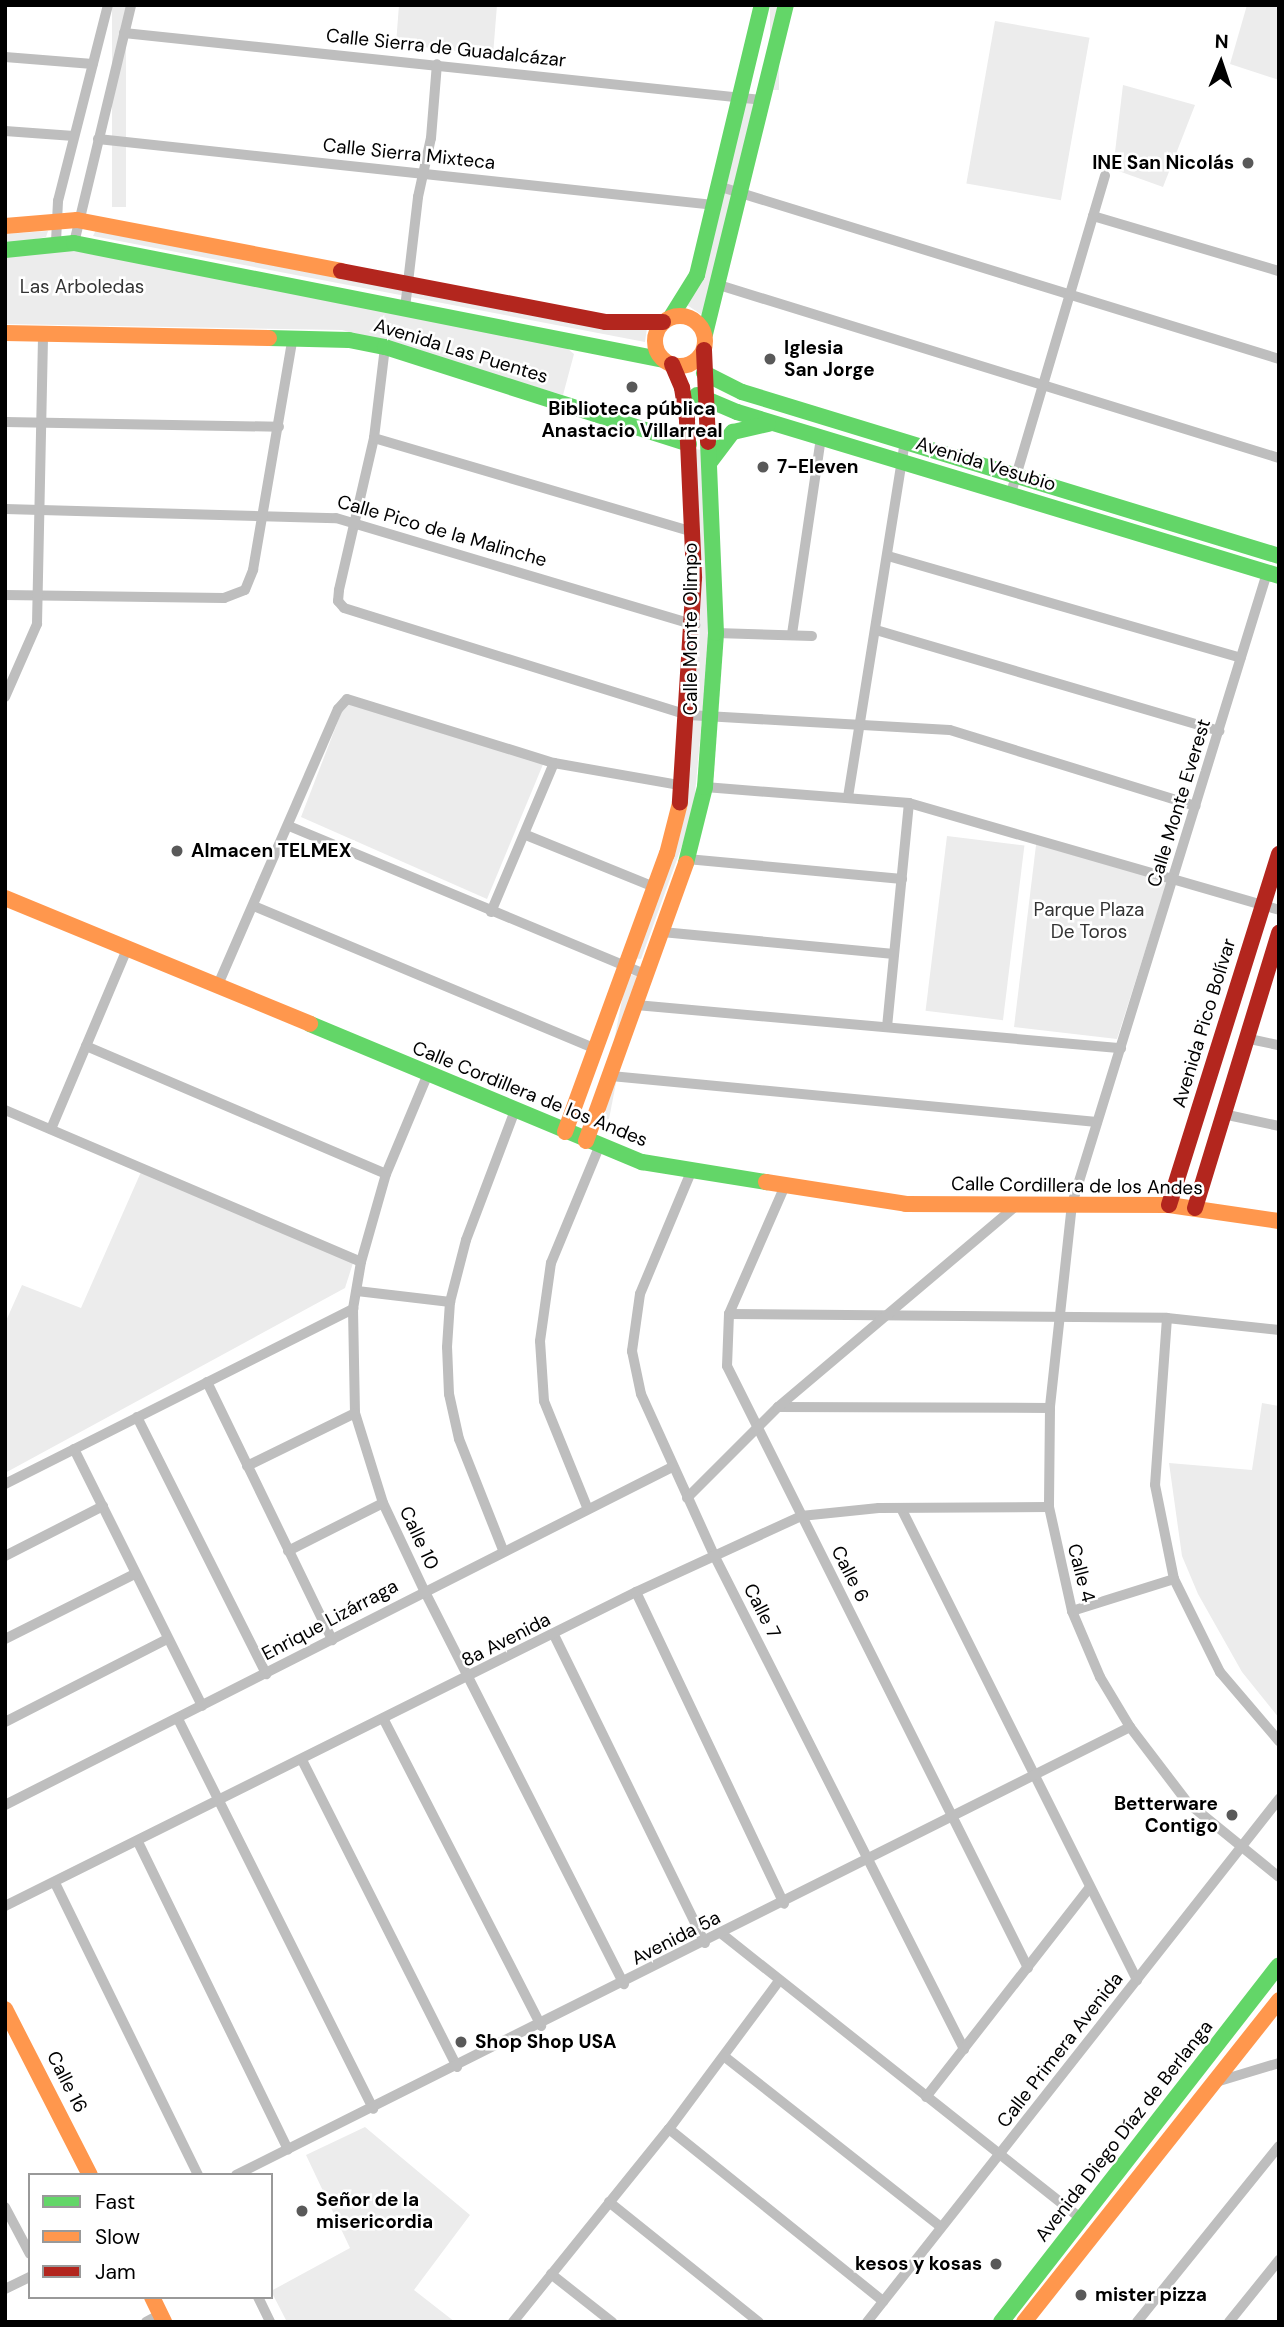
<!DOCTYPE html>
<meta charset="utf-8">
<style>
body{margin:0}
#map{position:relative;width:1284px;height:2327px;overflow:hidden;background:#fff;font-family:"DM Sans",sans-serif}
div>[style]{position:absolute}
[style*='--x']{left:calc(var(--x)*1px);top:calc(var(--y)*1px);width:calc(var(--w)*1px);rotate:calc(var(--a)*1deg)}
.green>*{inset:0;background:#ececec;transform-origin:0 0}
.street>*{height:10px;margin:-5px;padding:0 5px;transform-origin:5px;border-radius:5px;background:#bebebe}
.fast>*{height:16px;margin:-8px;padding:0 8px;transform-origin:8px;border-radius:8px;background:#63d668}
.slow>*{height:16px;margin:-8px;padding:0 8px;transform-origin:8px;border-radius:8px;background:#ff974d}
.slow>.ring{margin:-8px;padding:0;box-sizing:content-box;background:none;border:16px solid #ff974d;border-radius:50%}
.jam>*{height:16px;margin:-8px;padding:0 8px;transform-origin:8px;border-radius:8px;background:#b3261e}
.dots>*{width:19px;height:19px;translate:-50% -50%;box-sizing:border-box;border:4px solid #fff;border-radius:50%}
span{translate:-50% -50%;white-space:nowrap;text-align:center;line-height:1.15;-webkit-text-stroke:5px #fff;paint-order:stroke}
.street-label{font-size:19px;color:#000}
.poi-label{font-size:19px;color:#000;font-weight:700}
.right{translate:-100% -50%;text-align:right}
.left{translate:0 -50%;text-align:left}
.park-label{font-size:19px;color:#333}
.frame{position:absolute;inset:0;border:7px solid #000;pointer-events:none}
.legend{position:absolute;left:28px;top:2173px;width:245px;height:126px;box-sizing:border-box;background:#fff;border:2px solid #999;margin:0;padding:9px 12px;list-style:none;font-size:21px;color:#000}
.legend li{display:flex;align-items:center;gap:14px;height:35px}
.legend b{width:35px;border:2px solid #999}
.north{position:absolute;left:1186px;top:28px;width:70px;height:70px;-webkit-text-stroke:5px #fff;paint-order:stroke;rotate:2deg;font-size:19px;font-weight:700;line-height:28px;text-align:center;color:#000}
.north::after{content:'';display:block;margin:auto;width:24px;height:32px;background:#000;clip-path:polygon(50% 0,100% 100%,50% 72%,0 100%)}
</style>
<div id="map">
<div class="green">
<div style="left:112px;top:5px;width:14px;height:202px"></div>
<div style="clip-path:polygon(399px 5px,497px 5px,493px 55px,396px 44px)"></div>
<div style="left:770px;top:5px;width:9px;height:85px"></div>
<div style="clip-path:polygon(1247px 5px,1279px 5px,1279px 80px,1230px 64px)"></div>
<div style="left:995px;top:21px;width:96px;height:165px;rotate:10deg"></div>
<div style="clip-path:polygon(1123px 85px,1195px 105px,1163px 187px,1113px 169px)"></div>
<div style="clip-path:polygon(745px 102px,755px 104px,702px 315px,687px 305px)"></div>
<div style="clip-path:polygon(96px 230px,647px 328px,645px 342px,93px 236px)"></div>
<div style="clip-path:polygon(48px 231px,46px 237px,5px 245px,5px 234px)"></div>
<div style="clip-path:polygon(77px 248px,562px 344px,574px 354px,563px 395px,342px 330px,5px 324px,5px 256px)"></div>
<div style="clip-path:polygon(694px 449px,702px 450px,711px 623px,693px 815px,641px 959px,633px 958px,683px 814px)"></div>
<div style="clip-path:polygon(345px 703px,544px 762px,487px 899px,301px 817px)"></div>
<div style="left:947px;top:836px;width:78px;height:176px;rotate:7deg"></div>
<div style="clip-path:polygon(1037px 837px,1168px 879px,1117px 1039px,1014px 1027px)"></div>
<div style="left:627px;top:974px;width:10px;height:154px;rotate:11deg"></div>
<div style="clip-path:polygon(141px 1172px,353px 1263px,345px 1288px,5px 1473px,5px 1323px,22px 1285px,81px 1308px)"></div>
<div style="clip-path:polygon(1262px 1403px,1279px 1406px,1279px 1718px,1242px 1672px,1198px 1594px,1182px 1556px,1169px 1463px,1252px 1470px)"></div>
<div style="clip-path:polygon(365px 2127px,470px 2215px,414px 2290px,455px 2322px,287px 2322px,271px 2291px,350px 2248px,306px 2155px)"></div>
</div>
<div class="street">
<div style="--x:124;--y:33;--w:643;--a:5.99"></div>
<div style="--x:5;--y:57;--w:88;--a:4.5"></div>
<div style="--x:5;--y:131;--w:69;--a:4.1"></div>
<div style="--x:98;--y:139;--w:621;--a:6.11"></div>
<div style="--x:721;--y:187;--w:584;--a:17.13"></div>
<div style="--x:1093;--y:216;--w:194;--a:16.5"></div>
<div style="--x:56;--y:242;--w:41;--a:-87.2"></div>
<div style="--x:58;--y:201;--w:202;--a:-75.7"></div>
<div style="--x:74;--y:243;--w:245;--a:-76.5"></div>
<div style="--x:719;--y:285;--w:586;--a:17.17"></div>
<div style="--x:405;--y:308;--w:112;--a:-83.3"></div>
<div style="--x:418;--y:197;--w:60;--a:-77.6"></div>
<div style="--x:431;--y:138;--w:74;--a:-85.4"></div>
<div style="--x:385;--y:347;--w:92;--a:96.9"></div>
<div style="--x:374;--y:438;--w:156;--a:103"></div>
<div style="--x:339;--y:590;--w:11;--a:95"></div>
<div style="--x:338;--y:601;--w:9;--a:49"></div>
<div style="--x:344;--y:608;--w:360;--a:17.3"></div>
<div style="--x:688;--y:715;--w:262;--a:3.3"></div>
<div style="--x:950;--y:730;--w:257;--a:17.2"></div>
<div style="--x:5;--y:422;--w:274;--a:1"></div>
<div style="--x:374;--y:438;--w:330;--a:16.4"></div>
<div style="--x:1011;--y:493;--w:331;--a:-73.5"></div>
<div style="--x:5;--y:509;--w:331;--a:1.6"></div>
<div style="--x:336;--y:518;--w:375;--a:16.6"></div>
<div style="--x:888;--y:556;--w:367;--a:16.1"></div>
<div style="--x:1267;--y:573;--w:660;--a:107.17"></div>
<div style="--x:1072;--y:1204;--w:205;--a:96.2"></div>
<div style="--x:1050;--y:1408;--w:99;--a:90.6"></div>
<div style="--x:1049;--y:1507;--w:107;--a:77.5"></div>
<div style="--x:1072;--y:1611;--w:72;--a:67"></div>
<div style="--x:1100;--y:1677;--w:58;--a:59"></div>
<div style="--x:1130;--y:1727;--w:96;--a:52.7"></div>
<div style="--x:1188;--y:1803;--w:117;--a:39.1"></div>
<div style="--x:5;--y:595;--w:219;--a:0.8"></div>
<div style="--x:224;--y:598;--w:22;--a:-21"></div>
<div style="--x:245;--y:590;--w:22;--a:-68"></div>
<div style="--x:253;--y:570;--w:237;--a:-80.3"></div>
<div style="--x:876;--y:630;--w:358;--a:16.4"></div>
<div style="--x:716;--y:633;--w:96;--a:1.8"></div>
<div style="--x:792;--y:634;--w:199;--a:-81.6"></div>
<div style="--x:5;--y:697;--w:80;--a:-66.3"></div>
<div style="--x:37;--y:624;--w:290;--a:-88.8"></div>
<div style="--x:705;--y:787;--w:205;--a:4.5"></div>
<div style="--x:909;--y:803;--w:385;--a:16.1"></div>
<div style="--x:848;--y:797;--w:362;--a:-80.9"></div>
<div style="--x:289;--y:826;--w:388;--a:22.6"></div>
<div style="--x:526;--y:835;--w:138;--a:22.1"></div>
<div style="--x:687;--y:859;--w:216;--a:5.3"></div>
<div style="--x:254;--y:906;--w:371;--a:22.7"></div>
<div style="--x:491;--y:912;--w:162;--a:-67.1"></div>
<div style="--x:662;--y:932;--w:233;--a:5.4"></div>
<div style="--x:217;--y:987;--w:303;--a:-66.5"></div>
<div style="--x:338;--y:709;--w:13;--a:-48"></div>
<div style="--x:347;--y:699;--w:217;--a:17.2"></div>
<div style="--x:554;--y:763;--w:132;--a:10"></div>
<div style="--x:636;--y:1005;--w:487;--a:5.1"></div>
<div style="--x:887;--y:1027;--w:225;--a:-84.4"></div>
<div style="--x:1245;--y:1038;--w:35;--a:12"></div>
<div style="--x:86;--y:1046;--w:326;--a:23.1"></div>
<div style="--x:427;--y:1076;--w:106;--a:112.7"></div>
<div style="--x:386;--y:1174;--w:91;--a:105.9"></div>
<div style="--x:361;--y:1262;--w:48;--a:99.7"></div>
<div style="--x:353;--y:1309;--w:104;--a:88.9"></div>
<div style="--x:355;--y:1413;--w:94;--a:72.7"></div>
<div style="--x:383;--y:1503;--w:96;--a:64.8"></div>
<div style="--x:424;--y:1590;--w:442;--a:63.1"></div>
<div style="--x:611;--y:1076;--w:488;--a:5.4"></div>
<div style="--x:5;--y:1110;--w:387;--a:23.1"></div>
<div style="--x:1223;--y:1114;--w:57;--a:12.1"></div>
<div style="--x:51;--y:1129;--w:195;--a:-67.1"></div>
<div style="--x:691;--y:1172;--w:132;--a:112.7"></div>
<div style="--x:640;--y:1294;--w:58;--a:98"></div>
<div style="--x:632;--y:1351;--w:44;--a:78.2"></div>
<div style="--x:641;--y:1394;--w:177;--a:65.6"></div>
<div style="--x:714;--y:1555;--w:554;--a:63.16"></div>
<div style="--x:784;--y:1188;--w:137;--a:113.6"></div>
<div style="--x:729;--y:1314;--w:52;--a:92.2"></div>
<div style="--x:727;--y:1366;--w:673;--a:63.43"></div>
<div style="--x:357;--y:1291;--w:94;--a:6.7"></div>
<div style="--x:729;--y:1314;--w:438;--a:0.5"></div>
<div style="--x:1167;--y:1318;--w:113;--a:6.1"></div>
<div style="--x:1167;--y:1318;--w:167;--a:94.1"></div>
<div style="--x:1155;--y:1485;--w:96;--a:78.6"></div>
<div style="--x:1174;--y:1579;--w:104;--a:63.7"></div>
<div style="--x:1220;--y:1672;--w:91;--a:49.5"></div>
<div style="--x:207;--y:1382;--w:287;--a:64.1"></div>
<div style="--x:778;--y:1407;--w:272;--a:0.2"></div>
<div style="--x:137;--y:1417;--w:288;--a:63.3"></div>
<div style="--x:74;--y:1449;--w:287;--a:63.5"></div>
<div style="--x:247;--y:1466;--w:120;--a:-26.1"></div>
<div style="--x:5;--y:1484;--w:390;--a:-26.7"></div>
<div style="--x:687;--y:1498;--w:129;--a:-45"></div>
<div style="--x:778;--y:1407;--w:314;--a:-40.2"></div>
<div style="--x:587;--y:1507;--w:114;--a:-112.1"></div>
<div style="--x:544;--y:1401;--w:60;--a:-93.8"></div>
<div style="--x:540;--y:1341;--w:79;--a:-82"></div>
<div style="--x:551;--y:1263;--w:126;--a:-67.5"></div>
<div style="--x:901;--y:1508;--w:528;--a:63.43"></div>
<div style="--x:503;--y:1550;--w:119;--a:-111.6"></div>
<div style="--x:459;--y:1439;--w:46;--a:-102.5"></div>
<div style="--x:449;--y:1394;--w:47;--a:-92.4"></div>
<div style="--x:447;--y:1347;--w:45;--a:-86.2"></div>
<div style="--x:450;--y:1302;--w:64;--a:-75.5"></div>
<div style="--x:466;--y:1240;--w:136;--a:-69.3"></div>
<div style="--x:288;--y:1551;--w:106;--a:-26.8"></div>
<div style="--x:5;--y:1556;--w:110;--a:-27"></div>
<div style="--x:636;--y:1592;--w:345;--a:64.6"></div>
<div style="--x:1072;--y:1611;--w:107;--a:-17.4"></div>
<div style="--x:554;--y:1635;--w:343;--a:63.9"></div>
<div style="--x:5;--y:1639;--w:145;--a:-26.6"></div>
<div style="--x:178;--y:1719;--w:436;--a:63.4"></div>
<div style="--x:384;--y:1720;--w:344;--a:62.8"></div>
<div style="--x:5;--y:1722;--w:182;--a:-27.1"></div>
<div style="--x:302;--y:1760;--w:344;--a:63.2"></div>
<div style="--x:5;--y:1805;--w:748;--a:-26.87"></div>
<div style="--x:138;--y:1842;--w:342;--a:64"></div>
<div style="--x:55;--y:1883;--w:325;--a:63.9"></div>
<div style="--x:5;--y:1906;--w:705;--a:-26.46"></div>
<div style="--x:636;--y:1592;--w:182;--a:-24.7"></div>
<div style="--x:801;--y:1516;--w:78;--a:-5.9"></div>
<div style="--x:879;--y:1508;--w:170;--a:-0.3"></div>
<div style="--x:722;--y:1934;--w:458;--a:38.4"></div>
<div style="--x:725;--y:2057;--w:275;--a:38.2"></div>
<div style="--x:1216;--y:2082;--w:66;--a:-16.8"></div>
<div style="--x:926;--y:2097;--w:265;--a:-52"></div>
<div style="--x:669;--y:2129;--w:275;--a:38.8"></div>
<div style="--x:236;--y:2175;--w:1000;--a:-26.62"></div>
<div style="--x:609;--y:2202;--w:192;--a:38.7"></div>
<div style="--x:5;--y:2207;--w:53;--a:62"></div>
<div style="--x:551;--y:2274;--w:78;--a:38.2"></div>
<div style="--x:5;--y:2289;--w:28;--a:-26"></div>
<div style="--x:258;--y:2297;--w:28;--a:64"></div>
<div style="--x:146;--y:2322;--w:17;--a:-28"></div>
<div style="--x:513;--y:2322;--w:248;--a:-51.1"></div>
<div style="--x:669;--y:2129;--w:184;--a:-53.4"></div>
<div style="--x:867;--y:2322;--w:666;--a:-51.77"></div>
<div style="--x:1137;--y:2322;--w:226;--a:-51.1"></div>
<div style="--x:1229;--y:2322;--w:80;--a:-51.1"></div>
</div>
<div class="fast">
<div style="--x:5;--y:250;--w:69;--a:-5.8"></div>
<div style="--x:74;--y:243;--w:601;--a:11.22"></div>
<div style="--x:671;--y:317;--w:49;--a:-58.2"></div>
<div style="--x:697;--y:275;--w:278;--a:-76.5"></div>
<div style="--x:705;--y:334;--w:339;--a:-76.2"></div>
<div style="--x:269;--y:338;--w:80;--a:1.4"></div>
<div style="--x:349;--y:340;--w:37;--a:11"></div>
<div style="--x:385;--y:347;--w:319;--a:17.7"></div>
<div style="--x:704;--y:373;--w:42;--a:26.6"></div>
<div style="--x:742;--y:392;--w:561;--a:16.98"></div>
<div style="--x:697;--y:395;--w:43;--a:23"></div>
<div style="--x:737;--y:412;--w:566;--a:16.83"></div>
<div style="--x:710;--y:462;--w:38;--a:-53"></div>
<div style="--x:733;--y:432;--w:36;--a:-13"></div>
<div style="--x:686;--y:863;--w:78;--a:-76"></div>
<div style="--x:705;--y:787;--w:154;--a:-85.9"></div>
<div style="--x:716;--y:633;--w:191;--a:-92.4"></div>
<div style="--x:310;--y:1024;--w:360;--a:22.6"></div>
<div style="--x:642;--y:1162;--w:126;--a:9.2"></div>
<div style="--x:1001;--y:2322;--w:452;--a:-52.1"></div>
</div>
<div class="slow">
<div style="--x:5;--y:226;--w:72;--a:-4.8"></div>
<div style="--x:77;--y:220;--w:269;--a:10.9"></div>
<div class="ring" style="left:655px;top:316px;width:34px;height:34px"></div>
<div style="--x:5;--y:333;--w:264;--a:1.1"></div>
<div style="--x:5;--y:898;--w:330;--a:22.4"></div>
<div style="--x:565;--y:1132;--w:296;--a:-69.9"></div>
<div style="--x:667;--y:854;--w:53;--a:-75.7"></div>
<div style="--x:586;--y:1141;--w:295;--a:-70.2"></div>
<div style="--x:766;--y:1182;--w:142;--a:8.9"></div>
<div style="--x:906;--y:1204;--w:263;--a:0.2"></div>
<div style="--x:1169;--y:1205;--w:111;--a:8.3"></div>
<div style="--x:5;--y:2009;--w:186;--a:62.9"></div>
<div style="--x:152;--y:2297;--w:28;--a:64"></div>
<div style="--x:1024;--y:2322;--w:411;--a:-51.6"></div>
</div>
<div class="jam">
<div style="--x:341;--y:271;--w:270;--a:10.9"></div>
<div style="--x:606;--y:322;--w:57;--a:0"></div>
<div style="--x:704;--y:350;--w:92;--a:87.5"></div>
<div style="--x:672;--y:364;--w:26;--a:67"></div>
<div style="--x:682;--y:388;--w:33;--a:81"></div>
<div style="--x:687;--y:421;--w:157;--a:87.4"></div>
<div style="--x:694;--y:578;--w:225;--a:93.6"></div>
<div style="--x:1169;--y:1205;--w:368;--a:-72.6"></div>
<div style="--x:1195;--y:1208;--w:288;--a:-73"></div>
</div>
<div class="dots">
<div style="left:1248px;top:163px;background:#595959"></div>
<div style="left:770px;top:359px;background:#595959"></div>
<div style="left:632px;top:387px;background:#595959"></div>
<div style="left:763px;top:467px;background:#595959"></div>
<div style="left:177px;top:851px;background:#595959"></div>
<div style="left:1232px;top:1815px;background:#595959"></div>
<div style="left:461px;top:2042px;background:#595959"></div>
<div style="left:302px;top:2211px;background:#595959"></div>
<div style="left:996px;top:2264px;background:#595959"></div>
<div style="left:1081px;top:2295px;background:#595959"></div>
</div>
<div class="street-label">
<span style="left:446px;top:48px;rotate:6deg">Calle Sierra de Guadalcázar</span>
<span style="left:409px;top:154px;rotate:6deg">Calle Sierra Mixteca</span>
<span style="left:461px;top:351px;rotate:17deg">Avenida Las Puentes</span>
<span style="left:986px;top:464px;rotate:17deg">Avenida Vesubio</span>
<span style="left:442px;top:531px;rotate:16deg">Calle Pico de la Malinche</span>
<span style="left:691px;top:629px;rotate:-90deg">Calle Monte Olimpo</span>
<span style="left:1179px;top:803px;rotate:-73deg">Calle Monte Everest</span>
<span style="left:1204px;top:1023px;rotate:-73deg">Avenida Pico Bolívar</span>
<span style="left:530px;top:1094px;rotate:22deg">Calle Cordillera de los Andes</span>
<span style="left:1077px;top:1186px;rotate:1deg">Calle Cordillera de los Andes</span>
<span style="left:419px;top:1538px;rotate:65deg">Calle 10</span>
<span style="left:1081px;top:1573px;rotate:75deg">Calle 4</span>
<span style="left:850px;top:1574px;rotate:63deg">Calle 6</span>
<span style="left:762px;top:1611px;rotate:63deg">Calle 7</span>
<span style="left:330px;top:1620px;rotate:-28deg">Enrique Lizárraga</span>
<span style="left:506px;top:1640px;rotate:-27deg">8a Avenida</span>
<span style="left:676px;top:1938px;rotate:-27deg">Avenida 5a</span>
<span style="left:1060px;top:2050px;rotate:-52deg">Calle Primera Avenida</span>
<span style="left:67px;top:2082px;rotate:63deg">Calle 16</span>
<span style="left:1124px;top:2131px;rotate:-52deg">Avenida Diego Díaz de Berlanga</span>
</div>
<div class="poi-label">
<span class="right" style="left:1234px;top:163px">INE San Nicolás</span>
<span class="left" style="left:784px;top:359px">Iglesia<br>San Jorge</span>
<span style="left:632px;top:420px">Biblioteca pública<br>Anastacio Villarreal</span>
<span class="left" style="left:777px;top:467px">7-Eleven</span>
<span class="left" style="left:191px;top:851px">Almacen TELMEX</span>
<span class="right" style="left:1218px;top:1815px">Betterware<br>Contigo</span>
<span class="left" style="left:475px;top:2042px">Shop Shop USA</span>
<span class="left" style="left:316px;top:2211px">Señor de la<br>misericordia</span>
<span class="right" style="left:982px;top:2264px">kesos y kosas</span>
<span class="left" style="left:1095px;top:2295px">mister pizza</span>
</div>
<div class="park-label">
<span style="left:82px;top:287px">Las Arboledas</span>
<span style="left:1089px;top:921px">Parque Plaza<br>De Toros</span>
</div>
<div class="frame"></div>
<ul class="legend">
<li><b style="height:9px;background:#63d668"></b>Fast</li>
<li><b style="height:9px;background:#ff974d"></b>Slow</li>
<li><b style="height:9px;background:#b3261e"></b>Jam</li>
</ul>
<div class="north">N</div>
</div>
